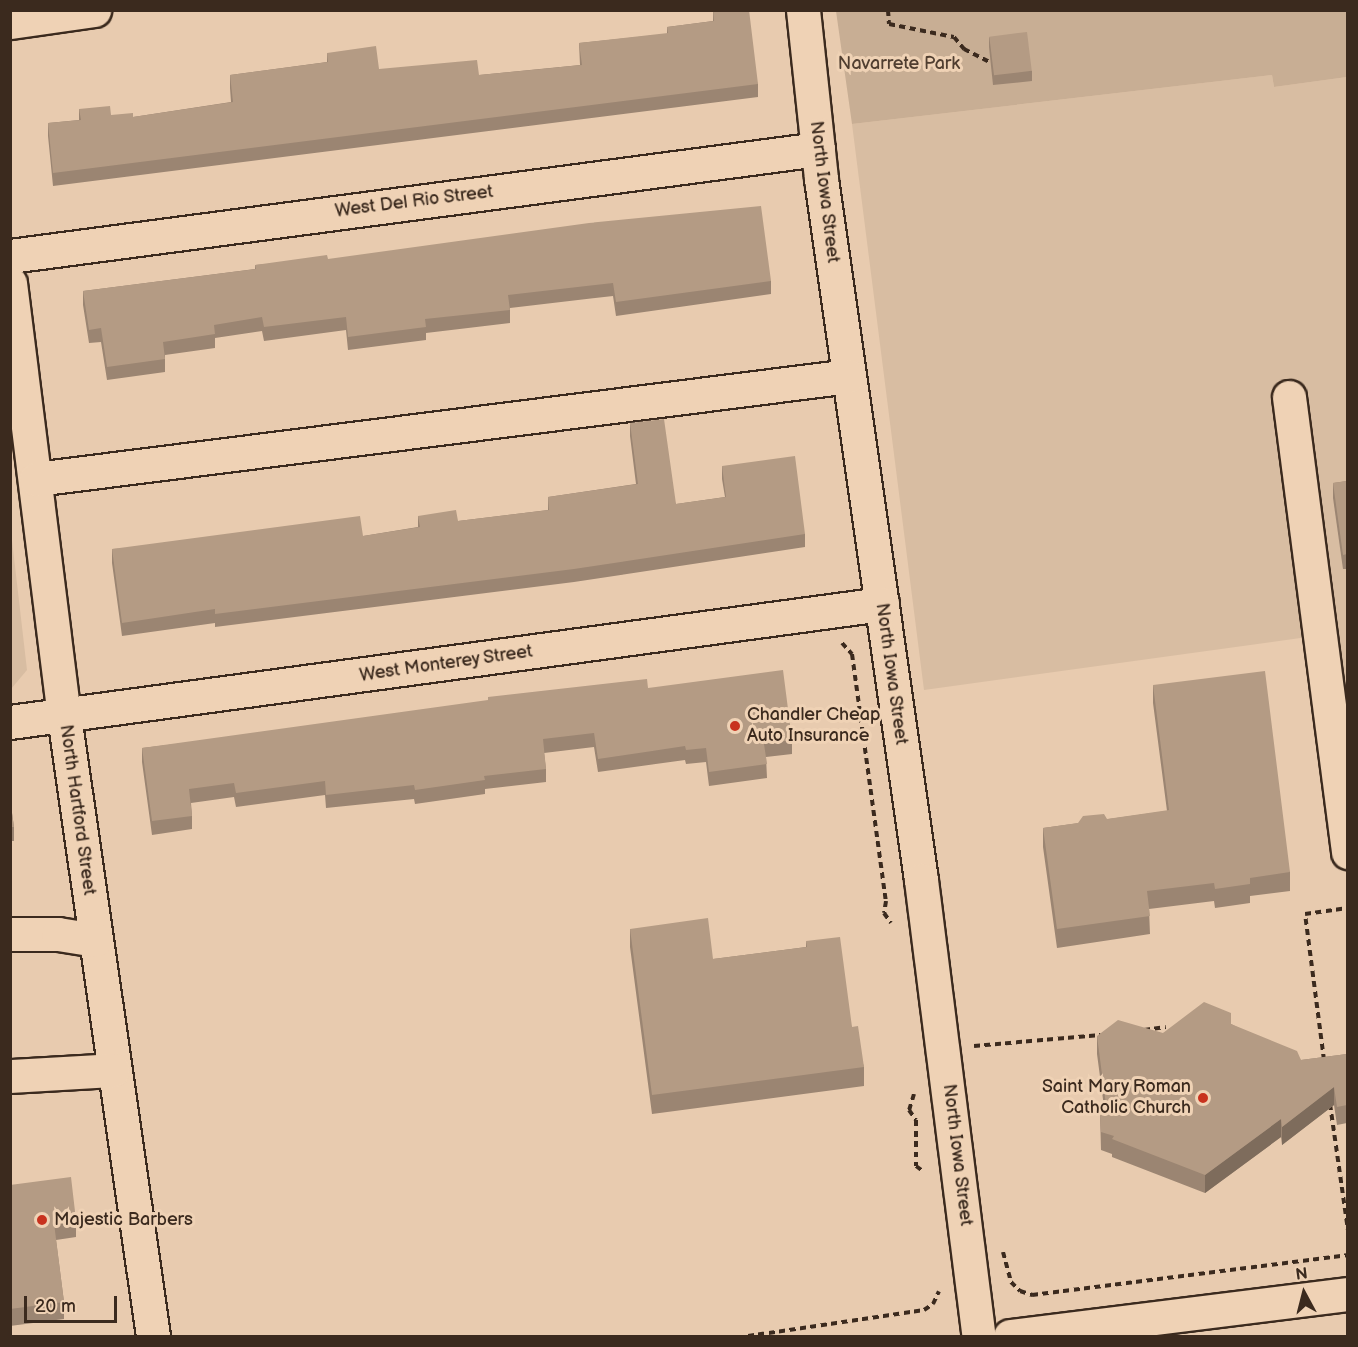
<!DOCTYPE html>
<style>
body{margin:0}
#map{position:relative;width:1358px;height:1347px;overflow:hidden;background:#e8cbaf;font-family:"Balsamiq Sans",sans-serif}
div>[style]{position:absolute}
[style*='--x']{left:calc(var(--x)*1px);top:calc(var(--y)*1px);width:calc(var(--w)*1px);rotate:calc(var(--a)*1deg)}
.built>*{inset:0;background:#d8bda2}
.green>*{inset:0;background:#c8ae94}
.path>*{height:4px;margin-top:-2px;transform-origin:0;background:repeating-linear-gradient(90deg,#3b2a1e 0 6px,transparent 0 10.5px)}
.roads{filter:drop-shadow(2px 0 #3b2a1e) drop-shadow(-2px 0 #3b2a1e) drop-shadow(0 2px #3b2a1e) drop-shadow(0 -2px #3b2a1e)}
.minor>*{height:33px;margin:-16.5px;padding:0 16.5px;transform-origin:16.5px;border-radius:16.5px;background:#efd2b5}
.wall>*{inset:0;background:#9b8572}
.shaded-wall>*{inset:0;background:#7e6c5c}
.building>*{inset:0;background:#b49b84;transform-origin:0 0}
.dots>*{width:16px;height:16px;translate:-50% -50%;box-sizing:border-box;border:3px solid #efd2b5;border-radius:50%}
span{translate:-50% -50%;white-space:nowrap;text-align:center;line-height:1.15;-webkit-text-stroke:6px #efd2b5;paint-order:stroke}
.park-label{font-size:18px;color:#503e30}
.street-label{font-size:18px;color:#3b2a1e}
.poi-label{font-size:18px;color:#3b2a1e}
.left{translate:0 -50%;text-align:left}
.right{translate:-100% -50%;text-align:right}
.frame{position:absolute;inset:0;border:12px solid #3b2a1e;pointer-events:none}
.north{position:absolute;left:1274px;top:1263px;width:60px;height:60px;-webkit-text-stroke:4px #efd2b5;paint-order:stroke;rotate:353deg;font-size:16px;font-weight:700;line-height:24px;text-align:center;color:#3b2a1e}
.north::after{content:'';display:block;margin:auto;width:21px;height:27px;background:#3b2a1e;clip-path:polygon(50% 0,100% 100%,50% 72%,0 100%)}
.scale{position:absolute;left:24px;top:1296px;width:93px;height:27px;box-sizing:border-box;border:3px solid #3b2a1e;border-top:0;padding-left:8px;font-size:18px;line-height:21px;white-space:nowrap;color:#3b2a1e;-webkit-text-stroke:4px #efd2b5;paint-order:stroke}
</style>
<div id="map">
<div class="built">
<div style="clip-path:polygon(1272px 75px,1274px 87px,1347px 77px,1347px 779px,1329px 634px,924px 690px,852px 124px)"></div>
<div style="clip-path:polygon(10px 523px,27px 670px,11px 689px,10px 688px)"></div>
</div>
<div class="green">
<div style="clip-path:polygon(836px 11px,1347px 11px,1347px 77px,1274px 87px,1272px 75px,852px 124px)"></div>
</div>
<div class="path">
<div style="--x:888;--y:10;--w:14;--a:86"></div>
<div style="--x:889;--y:24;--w:66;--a:11.3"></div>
<div style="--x:954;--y:37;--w:16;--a:50"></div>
<div style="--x:964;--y:49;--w:30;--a:27"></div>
<div style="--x:842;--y:643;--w:15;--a:48"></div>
<div style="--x:852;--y:654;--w:249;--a:82.2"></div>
<div style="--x:886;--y:901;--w:12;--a:99"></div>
<div style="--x:884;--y:913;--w:12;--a:55"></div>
<div style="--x:1144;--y:1030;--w:22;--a:-8"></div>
<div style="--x:974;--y:1046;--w:127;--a:-5"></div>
<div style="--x:1324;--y:1060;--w:147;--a:-97.4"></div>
<div style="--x:1305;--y:914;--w:43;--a:-7.9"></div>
<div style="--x:914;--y:1094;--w:17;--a:107"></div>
<div style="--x:909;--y:1110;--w:12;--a:55"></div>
<div style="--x:916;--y:1120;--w:46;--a:90"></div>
<div style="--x:916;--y:1166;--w:9;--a:36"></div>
<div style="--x:1330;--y:1104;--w:127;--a:81.9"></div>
<div style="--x:1003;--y:1252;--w:31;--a:75"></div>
<div style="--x:1011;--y:1282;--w:13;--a:45"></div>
<div style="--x:1020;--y:1291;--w:13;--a:18"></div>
<div style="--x:1032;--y:1295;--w:319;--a:-7.2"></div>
<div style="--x:748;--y:1336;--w:178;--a:-8.4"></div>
<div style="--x:924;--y:1310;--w:11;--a:-34"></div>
<div style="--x:933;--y:1304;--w:14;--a:-65"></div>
</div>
<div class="roads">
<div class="minor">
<div style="--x:803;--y:10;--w:170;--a:83.9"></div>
<div style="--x:821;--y:179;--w:708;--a:81.88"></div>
<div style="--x:921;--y:880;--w:460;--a:82.8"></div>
<div style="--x:10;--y:22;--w:85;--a:-8.1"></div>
<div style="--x:10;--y:256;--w:815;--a:-7.54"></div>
<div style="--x:10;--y:283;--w:436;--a:82.9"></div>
<div style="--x:64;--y:716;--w:626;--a:81.83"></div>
<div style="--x:1289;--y:397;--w:459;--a:82.6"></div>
<div style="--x:36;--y:479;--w:819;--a:-7.22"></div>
<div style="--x:10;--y:722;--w:880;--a:-7.71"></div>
<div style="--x:10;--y:934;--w:48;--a:0"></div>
<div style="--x:58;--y:934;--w:38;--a:9"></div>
<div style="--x:10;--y:1076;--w:103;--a:-3.3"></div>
<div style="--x:1010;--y:1336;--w:341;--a:-7.1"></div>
</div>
</div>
<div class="wall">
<div style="clip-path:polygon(713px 10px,758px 84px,758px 97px,53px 186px,48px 136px,48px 123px,79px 120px,79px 109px,111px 115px,133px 117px,231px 102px,230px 88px,230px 75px,327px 62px,327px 53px,379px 69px,479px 75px,580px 65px,579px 43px,667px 34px,667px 27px,713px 21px)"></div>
<div style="clip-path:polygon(989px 37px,1032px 71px,1032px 81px,993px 85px,989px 47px)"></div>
<div style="clip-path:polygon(328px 259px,771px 281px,771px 294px,616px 316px,613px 296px,510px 308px,510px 323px,426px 333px,426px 340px,348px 350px,346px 330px,264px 341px,262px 331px,215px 338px,215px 348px,165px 355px,165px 372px,107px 380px,101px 342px,89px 343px,83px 305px,83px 291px,255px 269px,255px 265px)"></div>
<div style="clip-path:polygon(630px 423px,676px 504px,725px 497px,722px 479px,722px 466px,805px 534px,805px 547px,574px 582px,215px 627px,215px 623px,122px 636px,112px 563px,112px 549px,363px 536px,418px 527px,418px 516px,458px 521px,548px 510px,548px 497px,636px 484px,630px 436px)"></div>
<div style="clip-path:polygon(1347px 481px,1347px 569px,1343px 569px,1333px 498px,1333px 483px)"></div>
<div style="clip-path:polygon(1153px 685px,1290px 872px,1290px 891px,1250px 896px,1250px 903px,1215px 908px,1214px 901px,1149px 909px,1150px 934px,1057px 948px,1043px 847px,1043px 828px,1167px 811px,1153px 703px)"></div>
<div style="clip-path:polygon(648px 688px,792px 740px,792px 754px,766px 757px,767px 778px,709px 786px,706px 762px,686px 764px,685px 760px,598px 772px,594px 747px,544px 753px,546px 769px,546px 782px,485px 789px,485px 794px,415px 804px,414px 799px,326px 808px,325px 795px,236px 807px,234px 797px,191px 803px,192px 816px,192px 829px,152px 835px,142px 762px,142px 748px)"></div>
<div style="clip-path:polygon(10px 799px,14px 827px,14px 841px,10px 841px)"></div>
<div style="clip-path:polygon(630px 929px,713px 959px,806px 947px,806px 941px,852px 1027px,864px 1067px,864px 1086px,652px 1114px,630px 947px)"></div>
<div style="clip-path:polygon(1231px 1024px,1301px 1060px,1347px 1054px,1347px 1123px,1337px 1125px,1334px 1105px,1282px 1145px,1281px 1137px,1205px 1193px,1112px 1157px,1112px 1154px,1101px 1150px,1100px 1113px,1104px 1107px,1097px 1054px,1097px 1036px,1163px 1033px)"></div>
<div style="clip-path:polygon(10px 1185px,76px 1220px,76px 1237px,56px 1240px,64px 1302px,64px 1319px,10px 1326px)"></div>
</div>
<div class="shaded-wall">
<div style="clip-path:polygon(1334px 1087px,1334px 1105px,1282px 1145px,1282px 1127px)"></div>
<div style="clip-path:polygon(1281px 1119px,1281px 1137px,1205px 1193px,1205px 1175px)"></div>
</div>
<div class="building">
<div style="clip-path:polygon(713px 10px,749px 10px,758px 84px,53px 173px,48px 123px,81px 120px,79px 109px,110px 106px,111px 115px,133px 113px,133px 117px,233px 102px,230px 75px,328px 62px,327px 53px,376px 46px,379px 69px,477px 60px,479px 75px,582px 65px,579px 43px,668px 33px,667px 27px,714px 21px)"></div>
<div style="left:1027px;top:32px;width:39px;height:38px;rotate:83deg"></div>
<div style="clip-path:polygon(761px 206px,771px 281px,616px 302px,613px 283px,508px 295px,510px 310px,425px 319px,426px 327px,348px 337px,346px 317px,264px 327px,262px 317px,214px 325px,215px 334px,163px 342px,165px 359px,107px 367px,101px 328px,89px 330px,83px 291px,256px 269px,255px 265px,327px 255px,328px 259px,589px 223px)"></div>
<div style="clip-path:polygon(664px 419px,676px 504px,726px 497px,722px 466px,795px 456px,805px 534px,574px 569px,215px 614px,215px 609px,122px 623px,112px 549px,360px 516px,363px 536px,420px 527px,418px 516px,456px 510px,458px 521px,549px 510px,548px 497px,638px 484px,630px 423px)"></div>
<div style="clip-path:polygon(1347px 481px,1347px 554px,1343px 555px,1333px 483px)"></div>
<div style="clip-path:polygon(783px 670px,792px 740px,764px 744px,767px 764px,709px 772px,706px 748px,686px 750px,685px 746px,598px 759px,594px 733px,543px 739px,546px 769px,484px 776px,485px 780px,415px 790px,414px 785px,326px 795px,325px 781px,236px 793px,234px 783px,189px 789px,192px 816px,152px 821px,142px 748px,488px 700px,488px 697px,647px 679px,648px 688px)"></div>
<div style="clip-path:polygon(1265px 671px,1290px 872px,1250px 878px,1250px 884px,1215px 889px,1214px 883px,1147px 891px,1150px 916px,1057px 929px,1043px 828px,1078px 823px,1083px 816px,1104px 814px,1107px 819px,1169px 810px,1153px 685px)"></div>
<div style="clip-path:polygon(10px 799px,14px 827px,10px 827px)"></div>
<div style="clip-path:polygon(708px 918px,713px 959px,807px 947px,806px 941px,840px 937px,852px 1027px,858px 1026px,864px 1067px,652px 1095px,630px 929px)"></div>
<div style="clip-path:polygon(1204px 1002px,1231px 1013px,1231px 1024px,1297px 1051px,1301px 1060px,1347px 1054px,1347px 1105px,1337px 1107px,1334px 1087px,1282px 1127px,1281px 1119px,1205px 1175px,1112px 1139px,1114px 1136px,1101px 1132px,1100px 1113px,1106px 1105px,1097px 1036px,1118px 1020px,1163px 1033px)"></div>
<div style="clip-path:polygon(71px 1177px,76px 1220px,54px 1223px,64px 1302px,10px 1309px,10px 1185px)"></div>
</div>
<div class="dots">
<div style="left:735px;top:726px;background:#c8321e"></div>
<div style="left:1203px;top:1098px;background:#c8321e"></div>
<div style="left:42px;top:1220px;background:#c8321e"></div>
</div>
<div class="park-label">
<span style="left:899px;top:64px">Navarrete Park</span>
</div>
<div class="street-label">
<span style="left:824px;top:192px;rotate:83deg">North Iowa Street</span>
<span style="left:414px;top:202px;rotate:-7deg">West Del Rio Street</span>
<span style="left:446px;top:664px;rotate:-8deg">West Monterey Street</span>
<span style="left:891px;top:674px;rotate:82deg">North Iowa Street</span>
<span style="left:77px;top:810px;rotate:82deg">North Hartford Street</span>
<span style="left:957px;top:1155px;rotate:83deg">North Iowa Street</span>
</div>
<div class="poi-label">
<span class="left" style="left:747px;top:726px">Chandler Cheap<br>Auto Insurance</span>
<span class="right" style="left:1191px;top:1098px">Saint Mary Roman<br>Catholic Church</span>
<span class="left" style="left:54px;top:1220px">Majestic Barbers</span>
</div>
<div class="frame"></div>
<div class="north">N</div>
<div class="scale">20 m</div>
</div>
